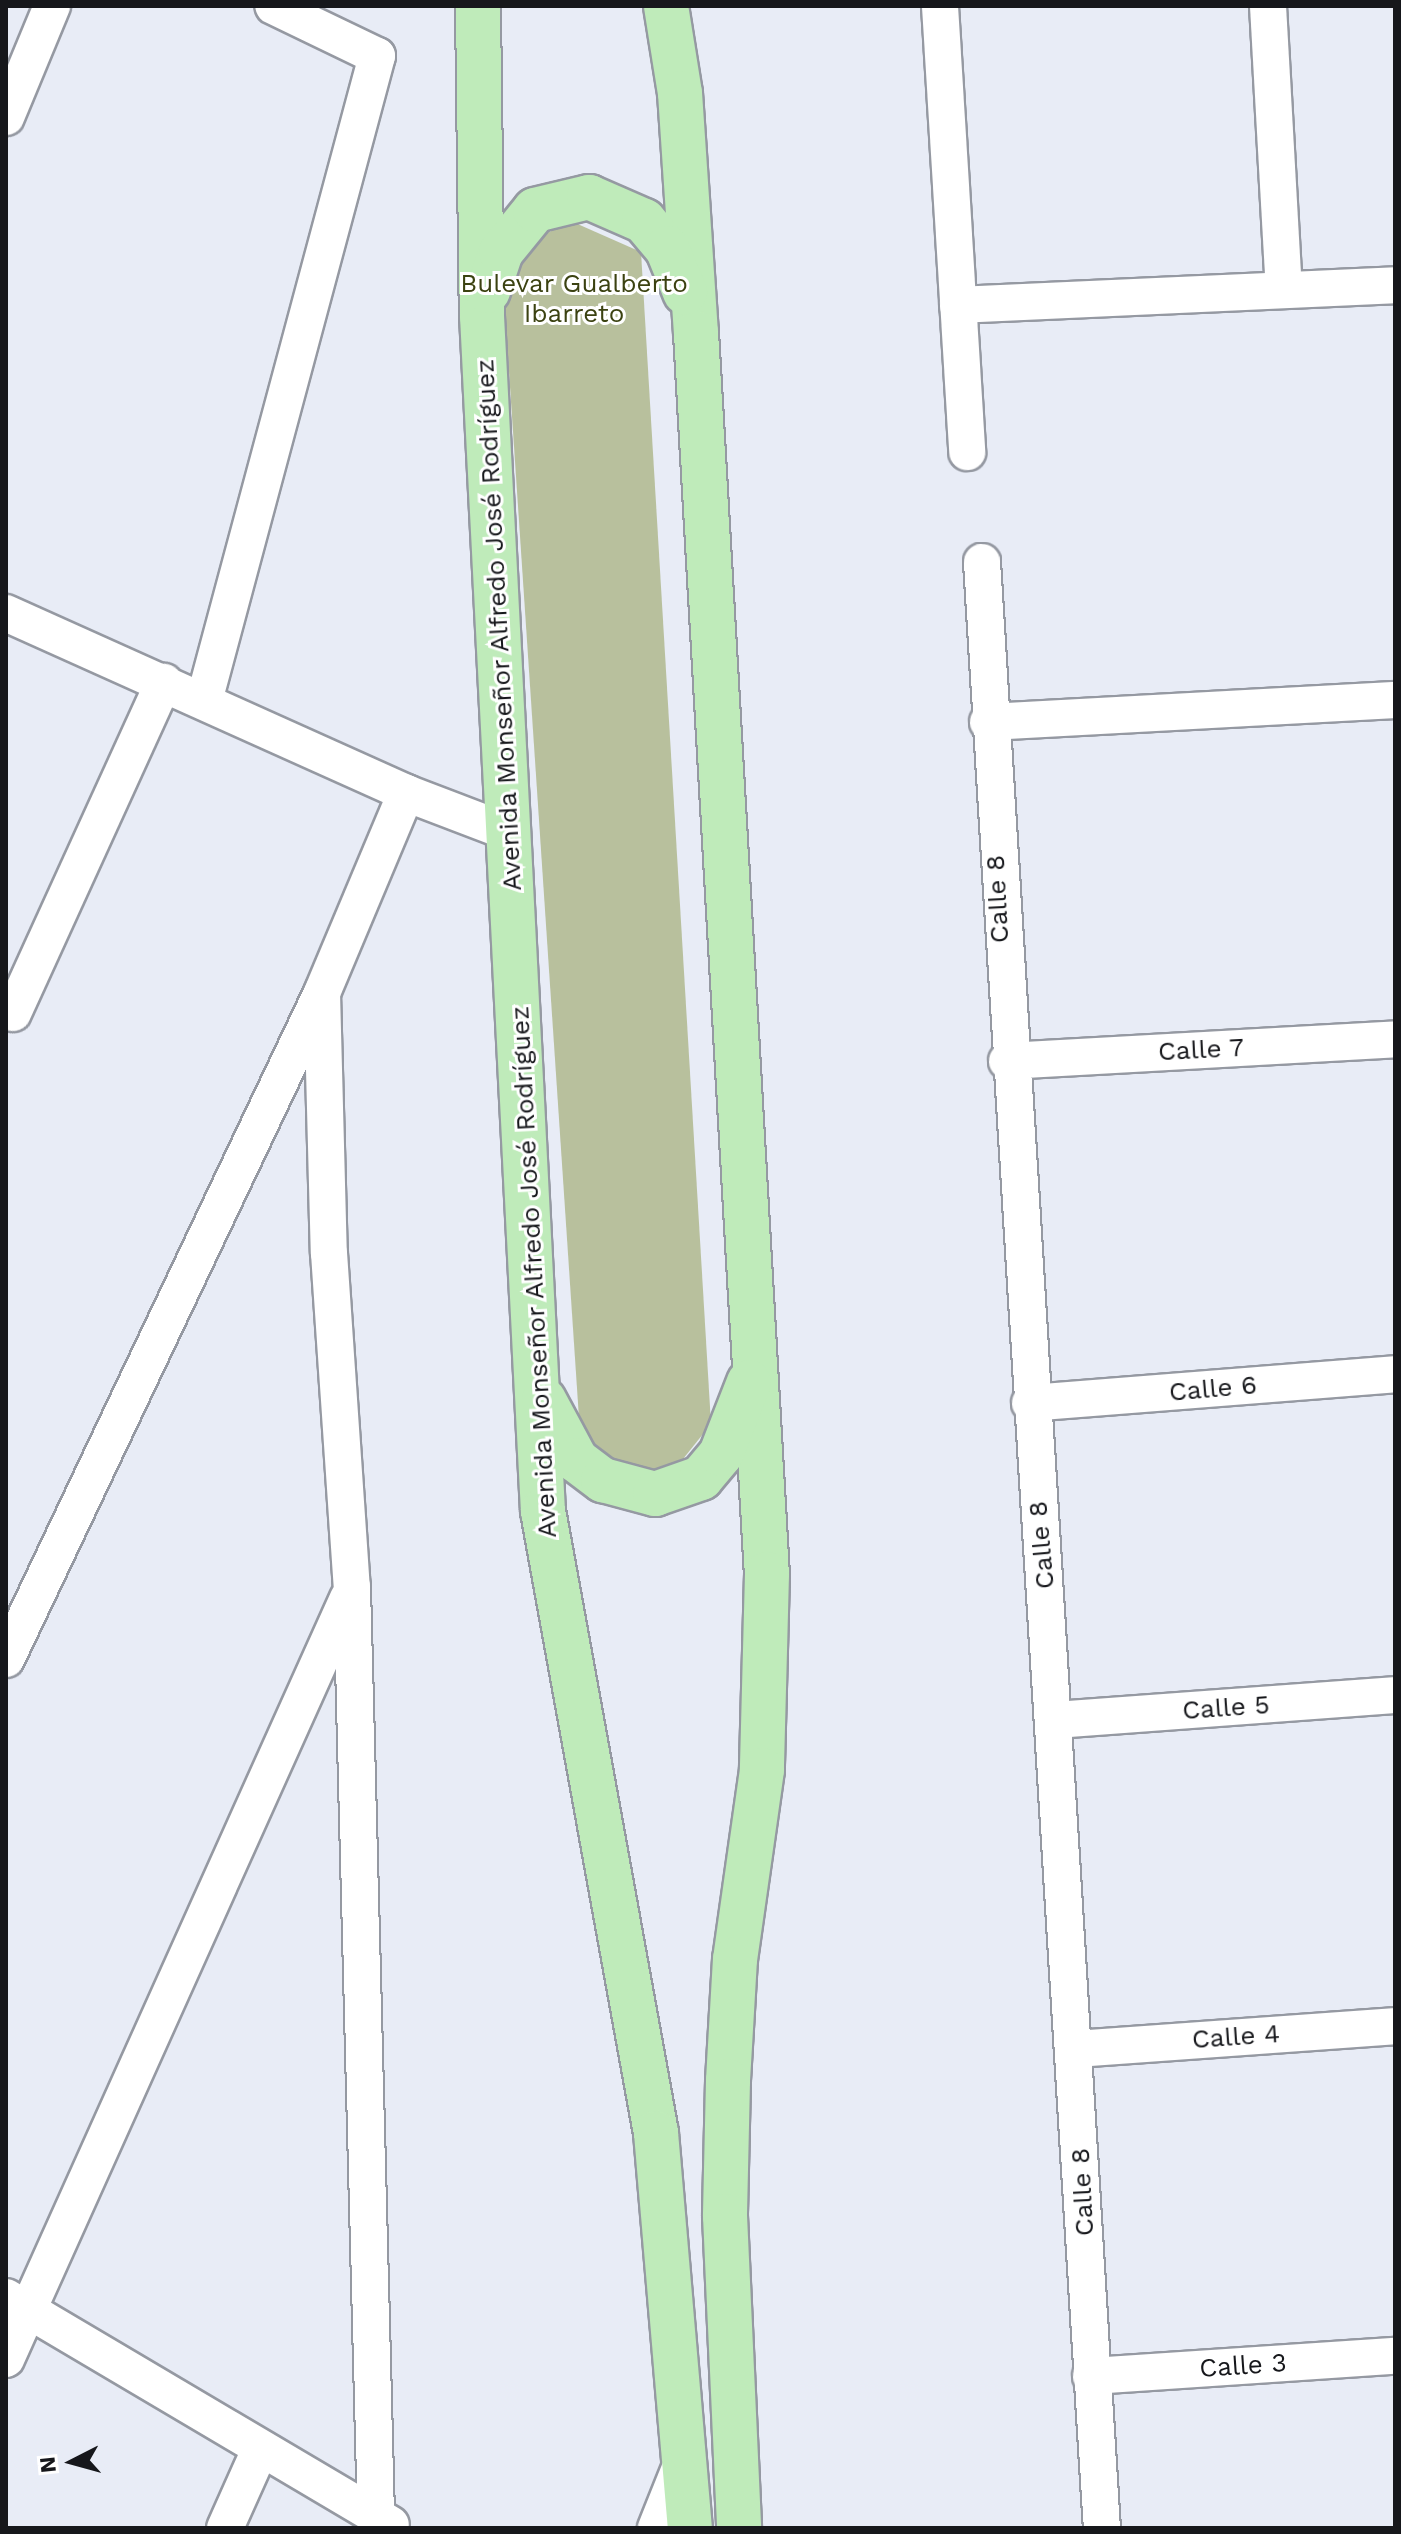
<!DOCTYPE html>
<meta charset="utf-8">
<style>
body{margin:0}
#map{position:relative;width:1401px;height:2534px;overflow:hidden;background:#e8ecf6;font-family:"Work Sans",sans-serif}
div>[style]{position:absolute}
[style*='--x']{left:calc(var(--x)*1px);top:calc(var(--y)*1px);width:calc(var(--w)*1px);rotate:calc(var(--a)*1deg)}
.green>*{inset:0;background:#b8c09d}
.roads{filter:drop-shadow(2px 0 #9599a2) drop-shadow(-2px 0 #9599a2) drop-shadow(0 2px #9599a2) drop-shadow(0 -2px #9599a2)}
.minor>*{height:36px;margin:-18px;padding:0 18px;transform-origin:18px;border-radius:18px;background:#fff}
.trunk>*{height:44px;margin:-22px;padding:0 22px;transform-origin:22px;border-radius:22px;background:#bfebba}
span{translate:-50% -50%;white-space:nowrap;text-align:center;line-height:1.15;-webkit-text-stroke:6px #fff;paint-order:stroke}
.park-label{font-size:26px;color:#3b4211}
.street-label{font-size:26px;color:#16171b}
.frame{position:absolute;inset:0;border:8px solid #16171b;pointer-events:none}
.north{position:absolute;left:32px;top:2422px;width:80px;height:80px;-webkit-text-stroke:6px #fff;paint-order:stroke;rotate:264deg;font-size:22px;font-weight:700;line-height:32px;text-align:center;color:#16171b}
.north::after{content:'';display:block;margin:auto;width:28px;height:36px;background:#16171b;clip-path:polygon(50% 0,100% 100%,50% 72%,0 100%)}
</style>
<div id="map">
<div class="green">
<div style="clip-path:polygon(573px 222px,641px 252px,711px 1424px,655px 1494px,581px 1448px,501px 252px)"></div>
</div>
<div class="roads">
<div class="minor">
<div style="--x:940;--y:6;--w:447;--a:86.5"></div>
<div style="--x:1268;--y:6;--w:284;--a:86.8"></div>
<div style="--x:6;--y:117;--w:120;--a:-67.5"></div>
<div style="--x:958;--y:305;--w:437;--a:-2.6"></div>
<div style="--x:982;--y:562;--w:1970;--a:86.51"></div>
<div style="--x:6;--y:613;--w:439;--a:24.2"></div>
<div style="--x:406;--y:793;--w:112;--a:20.9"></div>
<div style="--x:204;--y:701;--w:668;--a:-74.99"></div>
<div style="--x:377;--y:56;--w:115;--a:-154.3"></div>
<div style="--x:988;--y:722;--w:408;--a:-3.1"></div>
<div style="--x:322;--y:993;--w:260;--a:88.5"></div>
<div style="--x:329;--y:1253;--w:335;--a:86.1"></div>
<div style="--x:352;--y:1587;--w:930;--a:88.52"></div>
<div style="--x:13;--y:1013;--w:364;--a:-65.5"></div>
<div style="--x:1007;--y:1061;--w:389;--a:-3.2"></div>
<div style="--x:1030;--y:1403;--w:366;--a:-4.5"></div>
<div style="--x:6;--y:1659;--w:737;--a:-64.62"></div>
<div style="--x:322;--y:993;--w:217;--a:-67.2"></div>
<div style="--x:1056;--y:1720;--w:340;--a:-4.2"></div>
<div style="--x:1076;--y:2049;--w:320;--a:-4.1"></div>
<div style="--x:6;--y:2297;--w:447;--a:30.6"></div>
<div style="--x:6;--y:2359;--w:834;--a:-65.8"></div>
<div style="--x:1091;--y:2376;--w:305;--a:-3.8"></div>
<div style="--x:225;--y:2528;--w:83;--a:-65.9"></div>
<div style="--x:656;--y:2528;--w:75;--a:-68.2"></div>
</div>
<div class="trunk">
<div style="--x:478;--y:6;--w:310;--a:89.3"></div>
<div style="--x:482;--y:316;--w:1197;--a:87.08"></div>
<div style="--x:543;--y:1511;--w:632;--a:79.7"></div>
<div style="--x:656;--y:2133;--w:396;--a:85.1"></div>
<div style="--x:666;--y:6;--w:88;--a:80.9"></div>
<div style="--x:680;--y:93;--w:241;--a:86.2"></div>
<div style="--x:696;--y:333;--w:1243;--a:86.73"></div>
<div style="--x:767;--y:1574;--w:196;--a:91.5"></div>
<div style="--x:762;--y:1770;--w:191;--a:98.1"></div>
<div style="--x:735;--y:1959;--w:122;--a:93.3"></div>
<div style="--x:728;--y:2081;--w:135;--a:91.3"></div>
<div style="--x:725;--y:2216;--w:312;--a:87.4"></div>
<div style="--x:488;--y:291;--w:41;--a:-71.6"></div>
<div style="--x:501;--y:252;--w:54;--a:-51"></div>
<div style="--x:535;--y:210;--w:56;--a:-13.5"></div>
<div style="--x:589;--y:197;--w:60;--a:23.6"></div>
<div style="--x:644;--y:221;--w:35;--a:50"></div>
<div style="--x:667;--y:248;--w:48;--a:67.8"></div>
<div style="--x:544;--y:1400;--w:68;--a:61.9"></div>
<div style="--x:576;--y:1460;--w:34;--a:37"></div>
<div style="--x:603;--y:1480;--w:54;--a:15.1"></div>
<div style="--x:655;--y:1494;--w:49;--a:-19.2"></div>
<div style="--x:701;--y:1478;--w:31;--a:-50"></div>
<div style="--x:721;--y:1454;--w:77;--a:-68.7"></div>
</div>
</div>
<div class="park-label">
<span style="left:574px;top:299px">Bulevar Gualberto<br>Ibarreto</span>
</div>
<div class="street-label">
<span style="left:499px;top:625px;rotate:-93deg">Avenida Monseñor Alfredo José Rodríguez</span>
<span style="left:998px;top:899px;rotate:-93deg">Calle 8</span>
<span style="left:1201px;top:1050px;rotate:-3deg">Calle 7</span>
<span style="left:534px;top:1272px;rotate:-93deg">Avenida Monseñor Alfredo José Rodríguez</span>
<span style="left:1213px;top:1389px;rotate:-5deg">Calle 6</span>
<span style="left:1042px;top:1545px;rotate:-95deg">Calle 8</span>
<span style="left:1226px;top:1708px;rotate:-4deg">Calle 5</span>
<span style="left:1236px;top:2037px;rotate:-4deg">Calle 4</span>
<span style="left:1083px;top:2192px;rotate:-93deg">Calle 8</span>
<span style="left:1243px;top:2366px;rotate:-4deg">Calle 3</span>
</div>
<div class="frame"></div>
<div class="north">N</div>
</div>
